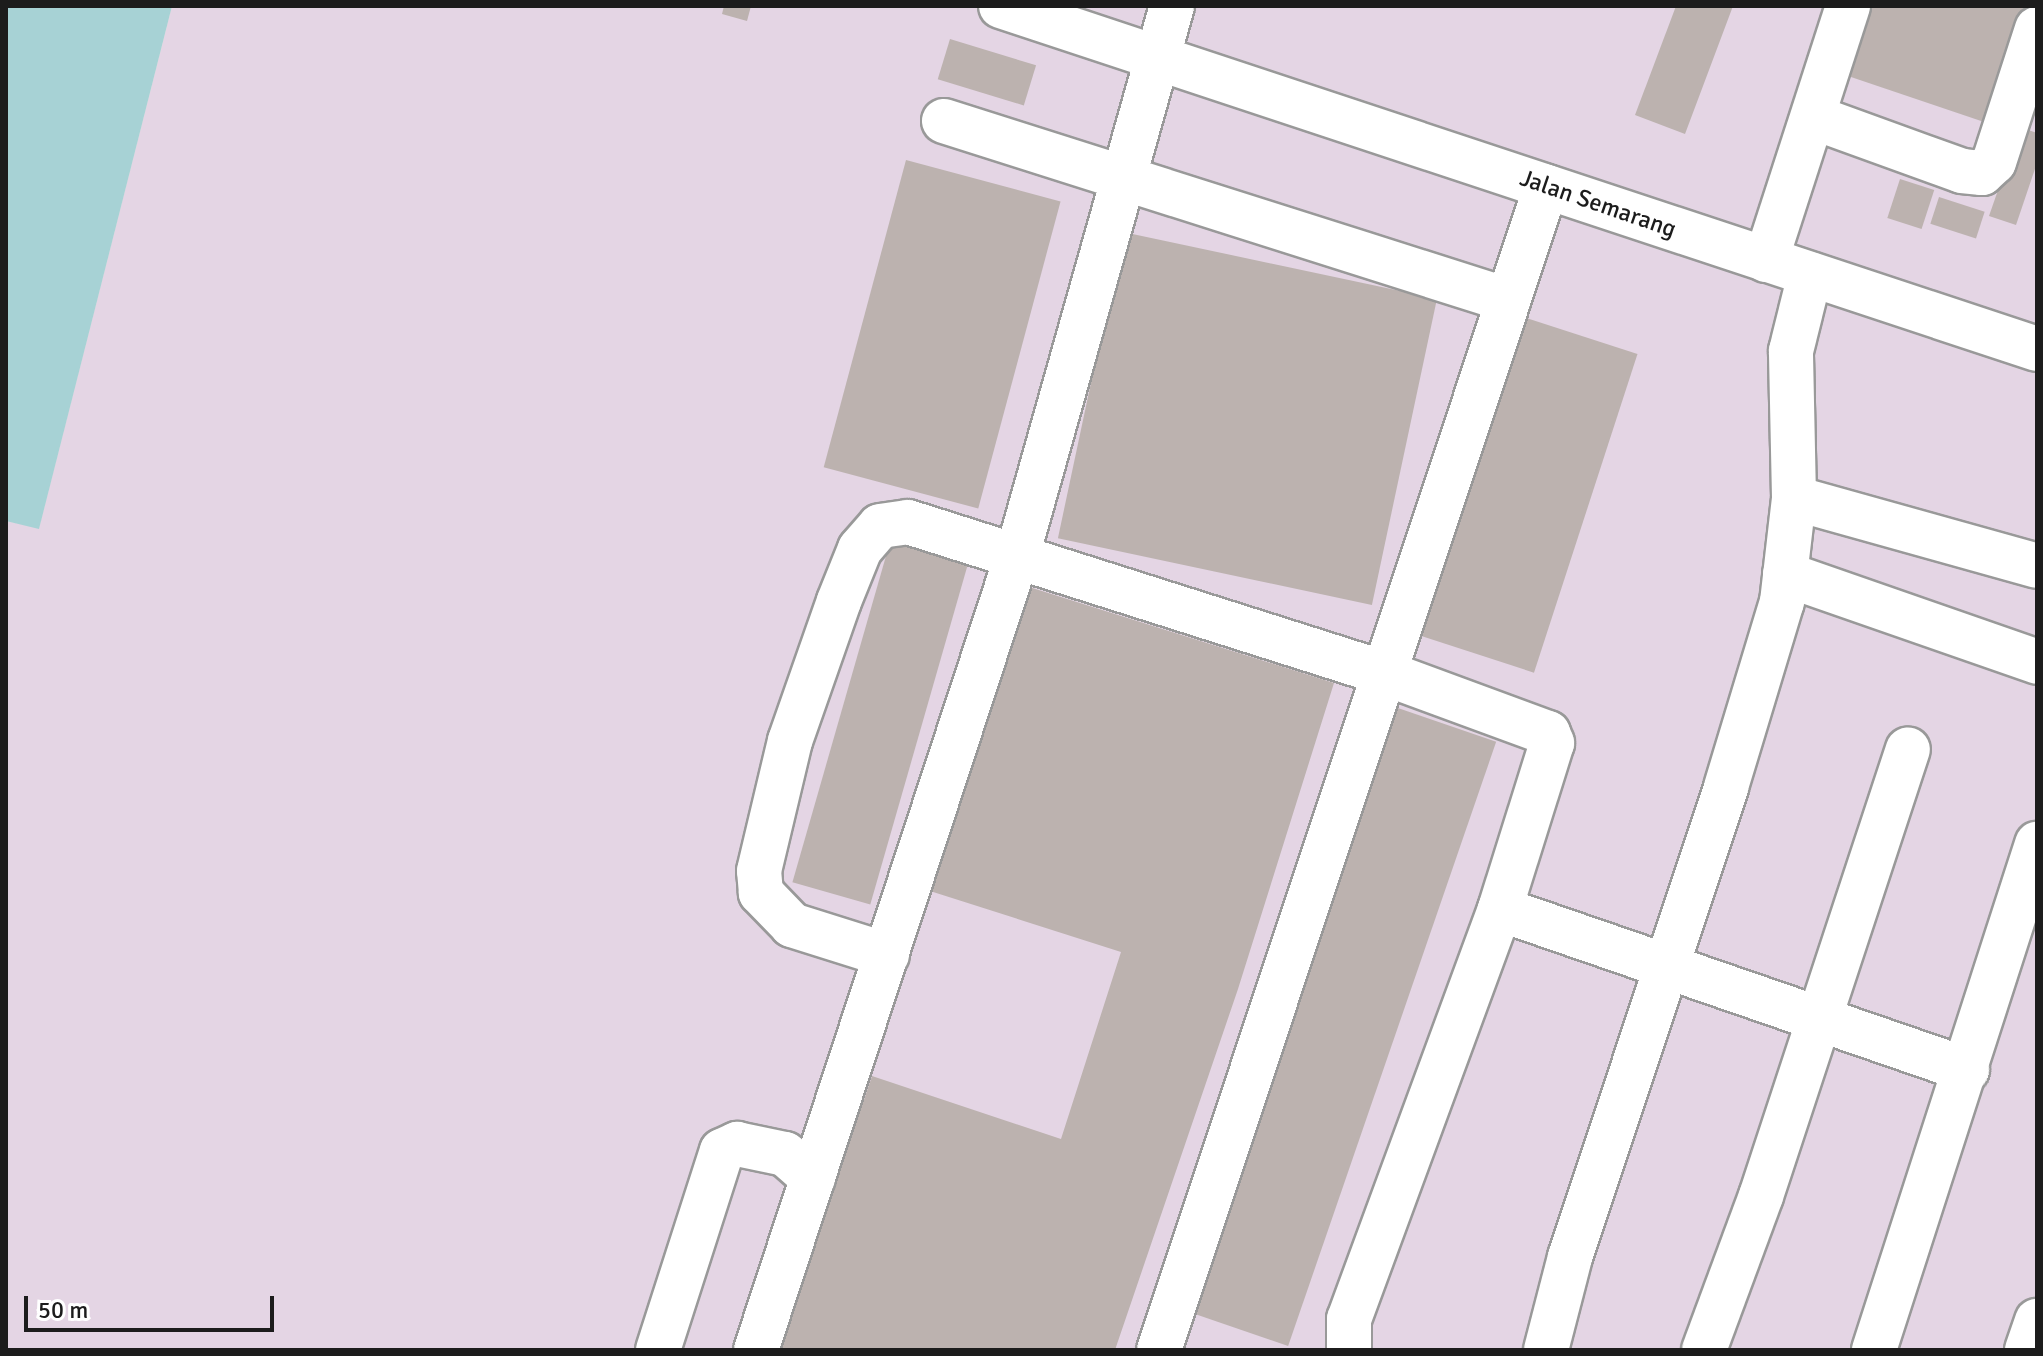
<!DOCTYPE html>
<style>
body{margin:0}
#map{position:relative;width:2043px;height:1356px;overflow:hidden;background:#ece7e2;font-family:Signika,sans-serif}
div>[style]{position:absolute}
[style*='--x']{left:calc(var(--x)*1px);top:calc(var(--y)*1px);width:calc(var(--w)*1px);rotate:calc(var(--a)*1deg)}
.industrial>*{inset:0;background:#e4d5e4}
.water>*{inset:0;background:#a7d2d5}
.building>*{inset:0;background:#bcb2af;transform-origin:0 0}
.roads{filter:drop-shadow(2px 0 #999) drop-shadow(-2px 0 #999) drop-shadow(0 2px #999) drop-shadow(0 -2px #999)}
.minor>*{height:44px;margin:-22px;padding:0 22px;transform-origin:22px;border-radius:22px;background:#fff}
span{translate:-50% -50%;white-space:nowrap;text-align:center;line-height:1.15;-webkit-text-stroke:6px #fff;paint-order:stroke}
.street-label{font-size:24px;color:#1c1c1c}
.frame{position:absolute;inset:0;border:8px solid #1c1c1c;pointer-events:none}
.scale{position:absolute;left:24px;top:1296px;width:250px;height:36px;box-sizing:border-box;border:4px solid #1c1c1c;border-top:0;padding-left:10px;font-size:24px;line-height:28px;white-space:nowrap;color:#1c1c1c;-webkit-text-stroke:6px #fff;paint-order:stroke}
</style>
<div id="map">
<div class="industrial">
<div style="clip-path:polygon(172px 6px,2037px 6px,2037px 1350px,6px 1350px,6px 521px,39px 528px)"></div>
</div>
<div class="water">
<div style="clip-path:polygon(6px 6px,172px 6px,39px 529px,6px 521px)"></div>
</div>
<div class="building">
<div style="clip-path:polygon(724px 6px,751px 6px,747px 21px,722px 14px)"></div>
<div style="clip-path:polygon(1676px 6px,1733px 6px,1685px 134px,1635px 115px)"></div>
<div style="clip-path:polygon(1872px 6px,2029px 6px,1990px 124px,1848px 76px)"></div>
<div style="left:950px;top:39px;width:90px;height:42px;rotate:17deg"></div>
<div style="clip-path:polygon(2020px 127px,2037px 133px,2037px 163px,2016px 225px,1989px 216px)"></div>
<div style="left:906px;top:160px;width:160px;height:318px;rotate:15deg"></div>
<div style="left:1900px;top:179px;width:36px;height:41px;rotate:18deg"></div>
<div style="left:1939px;top:197px;width:48px;height:28px;rotate:18deg"></div>
<div style="left:1123px;top:232px;width:321px;height:313px;rotate:12deg"></div>
<div style="left:1511px;top:313px;width:133px;height:335px;rotate:18deg"></div>
<div style="left:890px;top:542px;width:81px;height:354px;rotate:16deg"></div>
<div style="clip-path:polygon(1026px 586px,1334px 683px,1238px 989px,1115px 1350px,779px 1350px,872px 1076px,1061px 1139px,1121px 952px,930px 891px)"></div>
<div style="left:1395px;top:707px;width:107px;height:639px;rotate:19deg"></div>
</div>
<div class="roads">
<div class="minor">
<div style="--x:1001;--y:6;--w:1091;--a:18.32"></div>
<div style="--x:1813;--y:117;--w:158;--a:19.9"></div>
<div style="--x:1962;--y:171;--w:20;--a:6"></div>
<div style="--x:1982;--y:173;--w:16;--a:-43"></div>
<div style="--x:1994;--y:162;--w:140;--a:-72.1"></div>
<div style="--x:944;--y:121;--w:592;--a:17.61"></div>
<div style="--x:1766;--y:260;--w:267;--a:-72.1"></div>
<div style="--x:1794;--y:498;--w:252;--a:15.6"></div>
<div style="--x:1785;--y:574;--w:267;--a:19.2"></div>
<div style="--x:1500;--y:909;--w:494;--a:19"></div>
<div style="--x:887;--y:955;--w:100;--a:-162.5"></div>
<div style="--x:792;--y:925;--w:45;--a:-134.1"></div>
<div style="--x:761;--y:893;--w:22;--a:-95"></div>
<div style="--x:759;--y:871;--w:134;--a:-76.6"></div>
<div style="--x:790;--y:741;--w:148;--a:-70.7"></div>
<div style="--x:839;--y:601;--w:56;--a:-68"></div>
<div style="--x:860;--y:549;--w:30;--a:-49"></div>
<div style="--x:880;--y:526;--w:28;--a:-8"></div>
<div style="--x:908;--y:522;--w:497;--a:17.6"></div>
<div style="--x:1382;--y:672;--w:177;--a:20.2"></div>
<div style="--x:1548;--y:733;--w:11;--a:68"></div>
<div style="--x:1552;--y:743;--w:174;--a:107.4"></div>
<div style="--x:1500;--y:909;--w:437;--a:110.2"></div>
<div style="--x:1349;--y:1319;--w:31;--a:90"></div>
<div style="--x:658;--y:1350;--w:209;--a:-72.2"></div>
<div style="--x:722;--y:1151;--w:17;--a:-25"></div>
<div style="--x:737;--y:1144;--w:49;--a:11.8"></div>
<div style="--x:785;--y:1154;--w:37;--a:41"></div>
<div style="--x:756;--y:1350;--w:836;--a:-71.8"></div>
<div style="--x:1017;--y:556;--w:571;--a:-74.26"></div>
<div style="--x:1159;--y:1350;--w:1226;--a:-71.59"></div>
<div style="--x:1546;--y:1350;--w:96;--a:-75.5"></div>
<div style="--x:1570;--y:1257;--w:495;--a:-71.6"></div>
<div style="--x:1726;--y:787;--w:193;--a:-73.2"></div>
<div style="--x:1782;--y:602;--w:105;--a:-83.4"></div>
<div style="--x:1794;--y:498;--w:147;--a:-91.2"></div>
<div style="--x:1791;--y:351;--w:79;--a:-76.1"></div>
<div style="--x:1704;--y:1350;--w:164;--a:-69.7"></div>
<div style="--x:1761;--y:1196;--w:470;--a:-71.8"></div>
<div style="--x:1874;--y:1350;--w:532;--a:-72.14"></div>
<div style="--x:2027;--y:1350;--w:31;--a:-71"></div>
</div>
</div>
<div class="street-label">
<span style="left:1598px;top:204px;rotate:19deg">Jalan Semarang</span>
</div>
<div class="frame"></div>
<div class="scale">50 m</div>
</div>
